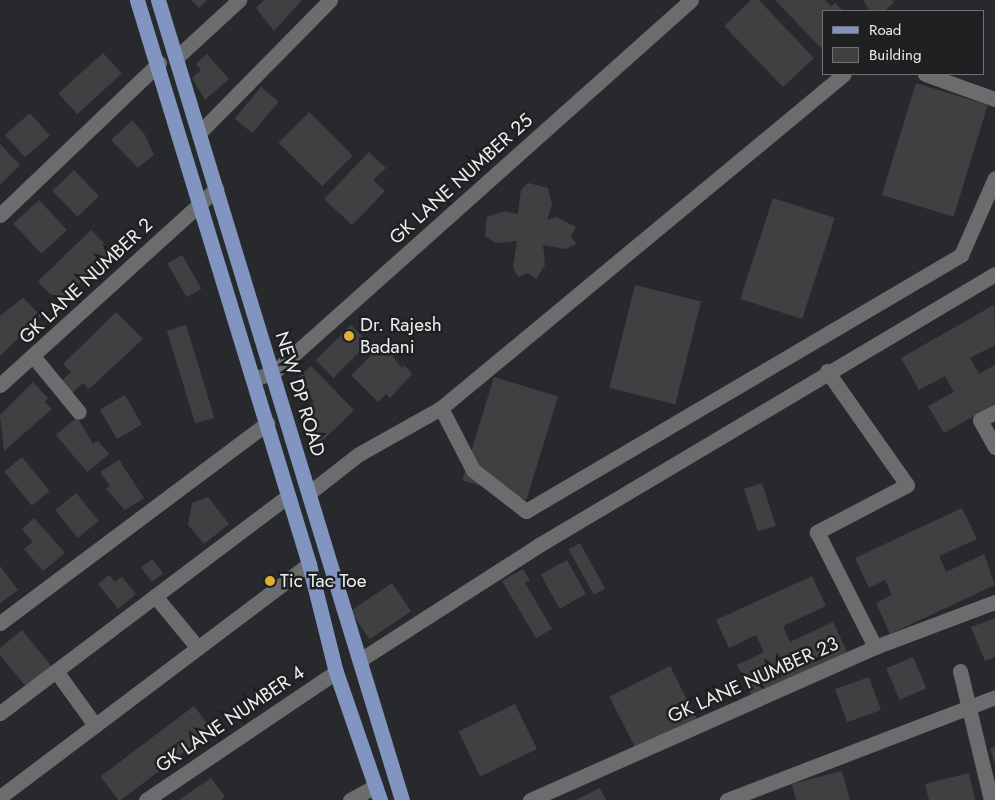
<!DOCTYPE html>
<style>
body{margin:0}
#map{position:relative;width:995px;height:800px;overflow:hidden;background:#28292c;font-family:Jost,sans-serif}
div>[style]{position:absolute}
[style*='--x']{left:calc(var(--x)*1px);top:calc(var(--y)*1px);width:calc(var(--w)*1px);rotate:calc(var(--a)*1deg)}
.building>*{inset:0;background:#3f4042;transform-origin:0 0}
.minor>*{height:15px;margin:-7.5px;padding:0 7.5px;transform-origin:7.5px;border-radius:7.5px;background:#6b6c6e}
.major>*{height:15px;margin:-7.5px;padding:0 7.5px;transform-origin:7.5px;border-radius:7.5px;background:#8295c1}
.dots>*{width:14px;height:14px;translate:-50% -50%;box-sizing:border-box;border:2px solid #1f2022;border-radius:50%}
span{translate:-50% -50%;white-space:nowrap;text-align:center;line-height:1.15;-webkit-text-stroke:5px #1f2022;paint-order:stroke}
.street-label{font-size:19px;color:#edeeef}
.poi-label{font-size:19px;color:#edeeef}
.left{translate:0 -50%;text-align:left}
.legend{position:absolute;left:822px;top:10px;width:162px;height:65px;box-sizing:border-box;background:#1f2022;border:1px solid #717274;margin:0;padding:6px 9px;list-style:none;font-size:15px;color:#edeeef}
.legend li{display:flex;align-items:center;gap:10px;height:25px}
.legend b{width:25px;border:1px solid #717274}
</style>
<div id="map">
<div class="building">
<div style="clip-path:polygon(191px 0,207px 0,199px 8px)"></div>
<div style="clip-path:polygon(264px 0,302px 0,274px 31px,256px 8px)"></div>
<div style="clip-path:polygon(751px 0,759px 0,814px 58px,783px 87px,724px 26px)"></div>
<div style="clip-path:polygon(775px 0,825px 0,831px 7px,835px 3px,843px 11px,824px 11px,824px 51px)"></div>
<div style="clip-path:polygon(863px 0,892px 0,894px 2px,885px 11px,870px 11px)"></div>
<div style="left:103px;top:53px;width:28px;height:60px;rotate:48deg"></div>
<div style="clip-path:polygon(207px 54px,229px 79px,205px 100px,192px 78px,201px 70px,196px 64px)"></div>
<div style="left:916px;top:83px;width:75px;height:117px;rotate:17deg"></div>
<div style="left:261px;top:87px;width:23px;height:41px;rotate:40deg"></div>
<div style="left:309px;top:112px;width:62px;height:43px;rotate:45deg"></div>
<div style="left:30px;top:113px;width:30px;height:33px;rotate:49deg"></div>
<div style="clip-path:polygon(132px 120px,145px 135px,154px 155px,138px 168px,111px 140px)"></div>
<div style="clip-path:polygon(0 144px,20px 165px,0 185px)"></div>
<div style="clip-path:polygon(369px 152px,386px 168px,373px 180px,385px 191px,352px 225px,324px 199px)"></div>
<div style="left:74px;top:170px;width:36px;height:30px;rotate:46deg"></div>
<div style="clip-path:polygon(528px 183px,548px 188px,552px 205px,547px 220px,557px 217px,576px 227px,571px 236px,576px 244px,566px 249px,543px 245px,545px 265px,536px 279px,528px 273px,518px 277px,513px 267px,517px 241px,496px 243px,485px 236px,487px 217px,505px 211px,518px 214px,521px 190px)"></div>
<div style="left:773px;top:198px;width:65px;height:106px;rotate:18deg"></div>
<div style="left:39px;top:200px;width:41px;height:35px;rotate:47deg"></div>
<div style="left:91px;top:230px;width:30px;height:74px;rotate:46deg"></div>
<div style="left:182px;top:255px;width:39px;height:17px;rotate:60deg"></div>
<div style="left:635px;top:285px;width:68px;height:106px;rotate:14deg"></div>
<div style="clip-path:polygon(23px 298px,41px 316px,0 356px,0 316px)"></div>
<div style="clip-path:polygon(994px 305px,995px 345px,970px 358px,979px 374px,995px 365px,995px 404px,944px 433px,928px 406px,954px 392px,945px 376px,919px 390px,901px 358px)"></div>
<div style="clip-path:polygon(116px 312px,143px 339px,89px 389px,83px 383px,71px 394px,60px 382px,71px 372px,63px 364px)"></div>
<div style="left:186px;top:325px;width:97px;height:20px;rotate:73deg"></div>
<div style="left:351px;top:325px;width:25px;height:50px;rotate:45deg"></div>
<div style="clip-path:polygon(383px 344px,402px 368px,404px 365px,412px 374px,390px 398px,386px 394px,378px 402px,351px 375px)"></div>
<div style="clip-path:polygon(311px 366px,354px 410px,317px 446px,307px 436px,316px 427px,305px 410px,314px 401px,295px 381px)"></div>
<div style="left:494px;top:377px;width:67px;height:108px;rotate:17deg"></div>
<div style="clip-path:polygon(33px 382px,48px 398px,45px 402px,52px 409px,4px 451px,0 415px)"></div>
<div style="left:125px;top:395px;width:34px;height:29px;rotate:60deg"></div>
<div style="clip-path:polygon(77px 417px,93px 444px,98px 441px,109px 454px,87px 472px,56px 435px)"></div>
<div style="left:22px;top:457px;width:44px;height:23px;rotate:51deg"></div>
<div style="clip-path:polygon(119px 460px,144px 498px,125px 510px,106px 489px,110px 486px,100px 472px)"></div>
<div style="left:762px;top:483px;width:45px;height:19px;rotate:72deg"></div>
<div style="left:76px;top:493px;width:36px;height:27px;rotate:51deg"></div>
<div style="clip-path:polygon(208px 497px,229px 524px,204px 544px,188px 525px,192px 503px)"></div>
<div style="clip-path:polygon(962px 508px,977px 539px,939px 556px,946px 572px,984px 554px,995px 585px,890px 634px,876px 603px,892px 595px,885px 580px,869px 588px,855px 558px)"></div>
<div style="clip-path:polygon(34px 518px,65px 553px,43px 571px,24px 549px,33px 542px,22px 529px)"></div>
<div style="left:580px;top:543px;width:52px;height:13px;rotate:61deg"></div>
<div style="left:152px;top:559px;width:18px;height:14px;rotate:52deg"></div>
<div style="left:567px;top:560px;width:39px;height:30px;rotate:61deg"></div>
<div style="clip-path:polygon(0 566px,18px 590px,0 603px)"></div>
<div style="clip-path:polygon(523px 569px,530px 580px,525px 583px,552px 629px,536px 638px,502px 581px)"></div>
<div style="clip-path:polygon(109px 575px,115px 582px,122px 577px,136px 594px,118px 609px,98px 584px)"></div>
<div style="clip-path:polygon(812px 576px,826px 606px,783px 626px,790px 642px,833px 622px,847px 652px,752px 696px,737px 665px,764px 652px,756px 635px,729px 648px,716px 620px)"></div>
<div style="left:392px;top:583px;width:34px;height:50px;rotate:56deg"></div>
<div style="clip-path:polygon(995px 618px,995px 657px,985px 661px,971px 627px)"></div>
<div style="clip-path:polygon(22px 630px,52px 667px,27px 688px,0 655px,0 648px)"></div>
<div style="left:913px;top:657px;width:34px;height:29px;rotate:67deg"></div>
<div style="left:670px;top:666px;width:60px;height:68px;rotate:63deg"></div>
<div style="left:869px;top:677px;width:35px;height:36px;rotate:70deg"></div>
<div style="left:515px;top:704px;width:50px;height:63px;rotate:64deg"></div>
<div style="left:194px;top:706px;width:31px;height:117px;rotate:53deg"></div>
<div style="clip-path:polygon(995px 747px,995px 762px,994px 762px,990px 748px)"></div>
<div style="clip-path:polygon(842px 771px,850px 800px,796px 800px,792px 784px)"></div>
<div style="clip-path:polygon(969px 773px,975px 800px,929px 800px,925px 784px)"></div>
<div style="clip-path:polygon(211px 778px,225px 797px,221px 800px,179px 800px)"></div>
<div style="clip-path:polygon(600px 788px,606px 800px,576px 800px)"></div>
</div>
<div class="minor">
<div style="--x:176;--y:58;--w:86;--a:-42.6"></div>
<div style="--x:925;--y:74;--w:74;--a:19.7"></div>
<div style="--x:200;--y:132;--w:185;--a:-45.4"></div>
<div style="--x:0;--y:215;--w:220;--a:-43.7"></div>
<div style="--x:33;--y:356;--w:72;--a:50.6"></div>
<div style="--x:827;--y:371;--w:139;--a:54.9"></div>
<div style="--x:907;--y:485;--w:102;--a:152.4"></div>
<div style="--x:817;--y:532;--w:129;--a:63.2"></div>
<div style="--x:253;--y:379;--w:21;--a:-17"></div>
<div style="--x:273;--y:373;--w:560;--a:-41.74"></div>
<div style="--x:0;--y:385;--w:292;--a:-42.2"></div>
<div style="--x:441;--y:408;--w:70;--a:62.7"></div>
<div style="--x:473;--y:470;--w:67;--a:37.7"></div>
<div style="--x:526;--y:511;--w:505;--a:-30.48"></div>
<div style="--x:961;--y:255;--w:84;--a:-66.2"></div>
<div style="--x:995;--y:412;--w:17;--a:152"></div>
<div style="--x:980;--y:420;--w:31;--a:61"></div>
<div style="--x:309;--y:493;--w:63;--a:-38"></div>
<div style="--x:359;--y:454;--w:94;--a:-29.3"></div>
<div style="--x:441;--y:408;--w:523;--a:-39.65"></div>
<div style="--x:155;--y:596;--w:67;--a:50.4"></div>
<div style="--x:0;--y:623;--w:334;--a:-36.8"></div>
<div style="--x:360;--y:660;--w:213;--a:-32.7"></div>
<div style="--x:539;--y:545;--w:530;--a:-30.72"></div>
<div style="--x:56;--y:671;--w:67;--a:54.2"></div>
<div style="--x:960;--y:671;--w:133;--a:76.5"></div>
<div style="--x:0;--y:713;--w:361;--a:-37"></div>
<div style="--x:0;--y:797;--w:387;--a:-37"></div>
<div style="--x:146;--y:800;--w:229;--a:-34"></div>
<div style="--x:350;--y:800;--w:29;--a:-29"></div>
<div style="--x:530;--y:800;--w:377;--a:-23.9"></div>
<div style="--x:875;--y:647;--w:128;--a:-20.6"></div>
<div style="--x:727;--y:800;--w:287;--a:-21"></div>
</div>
<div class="major">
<div style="--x:137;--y:0;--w:590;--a:73.04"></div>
<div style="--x:309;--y:564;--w:111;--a:76"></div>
<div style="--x:336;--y:672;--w:135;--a:71"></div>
<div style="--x:158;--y:0;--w:836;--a:73.04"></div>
</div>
<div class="dots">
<div style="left:349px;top:336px;background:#dfb034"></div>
<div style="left:270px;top:581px;background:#dfb034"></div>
</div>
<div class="street-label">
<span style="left:461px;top:179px;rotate:-42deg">GK LANE NUMBER 25</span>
<span style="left:86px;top:281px;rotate:-43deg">GK LANE NUMBER 2</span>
<span style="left:300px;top:394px;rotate:73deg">NEW DP ROAD</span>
<span style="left:753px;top:680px;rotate:-24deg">GK LANE NUMBER 23</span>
<span style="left:230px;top:719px;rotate:-34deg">GK LANE NUMBER 4</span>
</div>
<div class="poi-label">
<span class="left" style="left:360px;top:336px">Dr. Rajesh<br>Badani</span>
<span class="left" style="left:280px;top:581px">Tic Tac Toe</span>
</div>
<ul class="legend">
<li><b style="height:6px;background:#8295c1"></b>Road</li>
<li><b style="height:14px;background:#3f4042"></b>Building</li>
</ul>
</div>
